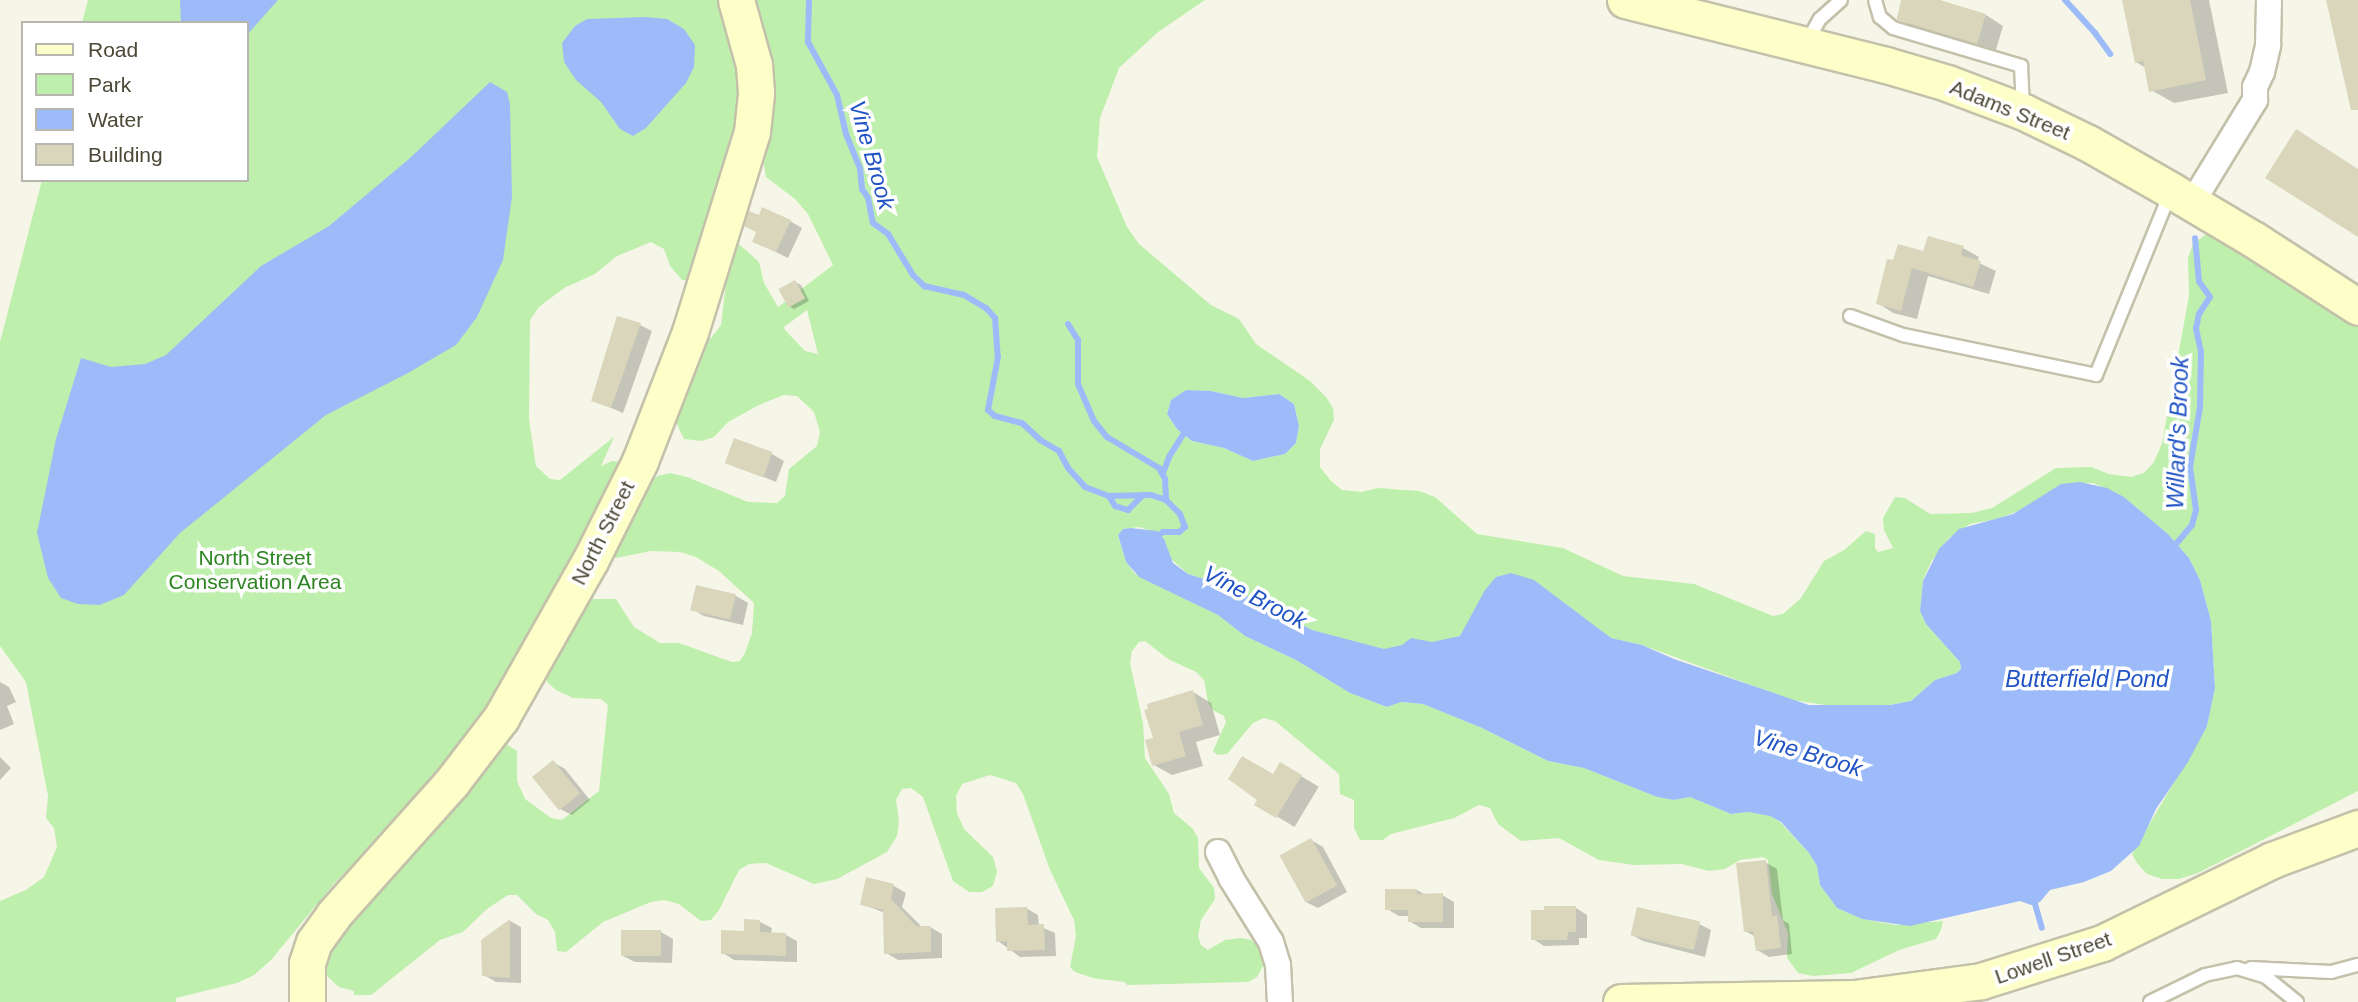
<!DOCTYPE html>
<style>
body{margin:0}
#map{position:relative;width:2358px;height:1002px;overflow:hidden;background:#f6f6e8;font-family:Helvetica,sans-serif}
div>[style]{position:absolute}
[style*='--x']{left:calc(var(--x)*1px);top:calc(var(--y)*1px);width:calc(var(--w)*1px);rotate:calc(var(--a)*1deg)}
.green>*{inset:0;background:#bfefad}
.water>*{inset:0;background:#9ebbf9}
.shadow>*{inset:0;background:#0003;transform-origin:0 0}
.stream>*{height:6px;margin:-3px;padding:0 3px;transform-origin:3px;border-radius:3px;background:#9ebbf9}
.building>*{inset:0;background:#d9d6bc;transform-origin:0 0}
.roads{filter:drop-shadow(2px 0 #c3c1aa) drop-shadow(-2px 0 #c3c1aa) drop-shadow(0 2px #c3c1aa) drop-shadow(0 -2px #c3c1aa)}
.lane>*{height:12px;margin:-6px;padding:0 6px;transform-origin:6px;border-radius:6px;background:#fff}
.street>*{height:24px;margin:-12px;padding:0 12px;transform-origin:12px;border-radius:12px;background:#fff}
.secondary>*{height:35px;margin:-17.5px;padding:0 17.5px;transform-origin:17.5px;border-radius:17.5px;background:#fdffc9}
span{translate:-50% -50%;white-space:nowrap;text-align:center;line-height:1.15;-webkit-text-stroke:7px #fff;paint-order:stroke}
.street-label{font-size:21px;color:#4b4836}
.park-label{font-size:21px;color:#2c8521}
.water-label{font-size:23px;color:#2153c5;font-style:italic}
.legend{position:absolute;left:21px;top:21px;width:228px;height:161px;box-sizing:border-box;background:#fff;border:2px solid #b7b6af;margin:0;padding:9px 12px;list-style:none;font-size:21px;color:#4b4836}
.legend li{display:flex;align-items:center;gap:14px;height:35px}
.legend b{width:35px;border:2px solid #b7b6af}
</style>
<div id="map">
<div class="green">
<div style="clip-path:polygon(88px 0,721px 0,740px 56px,742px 110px,690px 280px,682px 280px,670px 266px,664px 249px,651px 242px,617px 256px,595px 274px,564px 288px,539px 307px,530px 320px,529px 419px,536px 466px,550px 479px,560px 480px,614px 437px,601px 466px,612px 461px,619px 462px,620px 471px,500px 690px,429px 783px,332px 886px,271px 960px,254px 975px,237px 983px,176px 998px,176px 1002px,0 1002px,0 901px,26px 890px,44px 877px,57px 847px,54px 828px,46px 818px,48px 796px,26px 682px,0 646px,0 342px,42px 180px,247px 180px,247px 23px,82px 23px)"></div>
<div style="clip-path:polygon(evenodd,749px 0,1205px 0,1158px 32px,1119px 68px,1100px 118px,1097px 157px,1127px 227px,1139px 244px,1211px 305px,1239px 319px,1256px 344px,1310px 381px,1326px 397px,1333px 408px,1334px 420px,1320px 449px,1320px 467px,1331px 481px,1342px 490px,1361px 492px,1378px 488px,1419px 491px,1435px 497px,1477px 534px,1563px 548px,1623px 576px,1694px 584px,1773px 616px,1783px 614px,1801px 598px,1824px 561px,1844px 550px,1866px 531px,1875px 534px,1875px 548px,1878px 552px,1893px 548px,1884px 530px,1883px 518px,1895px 497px,1905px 498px,1930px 514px,1972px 513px,1992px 508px,2056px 468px,2091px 467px,2109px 474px,2131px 477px,2144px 473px,2154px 462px,2162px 443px,2189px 296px,2188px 258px,2193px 244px,2205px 235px,2215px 234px,2226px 238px,2358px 327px,2358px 791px,2198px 873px,2179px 879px,2162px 879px,2147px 874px,2137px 863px,2132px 854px,2207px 726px,2215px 688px,2211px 621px,2200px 580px,2189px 558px,2168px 534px,2124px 497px,2093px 483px,2061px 484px,2026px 508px,1997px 519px,1970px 524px,1949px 538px,1931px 562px,1923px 580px,1920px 611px,1926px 624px,1960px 662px,1961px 669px,1957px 673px,1935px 680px,1911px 701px,1890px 705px,1832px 706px,1792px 700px,1642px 645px,1611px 638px,1594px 646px,1588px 645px,1565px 619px,1524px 606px,1516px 608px,1506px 616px,1484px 612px,1460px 636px,1438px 642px,1459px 645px,1469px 642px,1491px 624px,1538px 623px,1566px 633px,1567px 637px,1564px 640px,1547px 632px,1540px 637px,1560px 661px,1557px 686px,1570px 712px,1566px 717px,1559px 716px,1477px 679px,1467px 661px,1409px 657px,1312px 630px,1232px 588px,1188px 574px,1169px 557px,1161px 534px,1139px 527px,1123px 529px,1118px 535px,1126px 562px,1135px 574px,1218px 615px,1245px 636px,1296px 660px,1350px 693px,1387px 707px,1401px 702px,1423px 704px,1482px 728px,1548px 761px,1584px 768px,1657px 797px,1674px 800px,1690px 797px,1731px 814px,1748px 812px,1770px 816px,1780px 822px,1809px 853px,1817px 866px,1820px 885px,1837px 908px,1862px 919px,1896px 925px,1943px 921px,1941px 930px,1936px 939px,1899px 950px,1851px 973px,1813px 976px,1798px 973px,1787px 958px,1788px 933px,1772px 894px,1768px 860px,1763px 857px,1740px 860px,1725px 869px,1709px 871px,1682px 864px,1634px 865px,1599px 860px,1559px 838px,1521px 841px,1498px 824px,1490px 808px,1479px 805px,1454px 818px,1391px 834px,1383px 840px,1360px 840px,1354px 828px,1354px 800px,1340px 794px,1339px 774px,1275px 721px,1264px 718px,1253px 723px,1227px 754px,1217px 755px,1213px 751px,1226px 722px,1224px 716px,1213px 710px,1208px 702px,1204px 680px,1196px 672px,1168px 659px,1145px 641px,1139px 642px,1132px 651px,1130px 663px,1143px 723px,1145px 758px,1169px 794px,1174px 813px,1193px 829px,1198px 838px,1199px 868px,1214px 888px,1215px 899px,1201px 920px,1198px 936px,1201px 945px,1208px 950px,1225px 940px,1241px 938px,1251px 940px,1260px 948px,1263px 966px,1257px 977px,1248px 982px,1127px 985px,1125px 982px,1093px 978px,1075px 972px,1070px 967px,1076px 936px,1074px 920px,1050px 870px,1023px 794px,1016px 783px,990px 775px,962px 784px,956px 796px,957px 813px,964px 829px,993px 857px,997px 871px,993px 886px,982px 892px,969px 892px,953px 881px,923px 797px,911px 788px,902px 789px,896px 800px,899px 821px,897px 836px,887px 852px,837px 879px,814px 884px,766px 863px,749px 864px,739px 870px,719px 910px,711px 920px,701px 921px,679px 904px,664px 900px,651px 902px,603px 922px,566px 952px,557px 951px,555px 932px,548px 920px,536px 914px,517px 895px,508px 895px,487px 909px,463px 932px,440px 940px,371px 995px,354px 995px,354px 991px,339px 987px,328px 977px,323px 963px,326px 948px,415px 852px,499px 749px,506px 744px,517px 751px,517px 781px,525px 799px,551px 818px,562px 820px,599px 791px,608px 705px,601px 699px,573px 698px,556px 690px,547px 682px,545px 670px,555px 647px,581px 607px,592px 599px,616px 599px,634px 627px,660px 643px,679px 643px,732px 662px,740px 661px,745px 653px,752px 633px,754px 603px,719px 571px,696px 557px,680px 552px,651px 551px,616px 558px,610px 554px,610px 544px,627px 509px,643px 486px,658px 476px,670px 473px,687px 477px,748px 502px,777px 503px,785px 496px,789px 469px,817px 446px,820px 432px,814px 412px,797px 396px,784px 395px,759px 405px,728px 422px,714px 437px,702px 441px,684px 439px,674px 418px,700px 352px,721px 325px,729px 257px,733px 246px,740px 245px,759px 262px,764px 283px,778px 307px,833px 265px,808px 214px,795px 199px,766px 177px,764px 165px,772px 94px,766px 37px,749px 0,807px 310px,818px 354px,805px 351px,785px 330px,784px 327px,807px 310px,749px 0,1186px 390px,1211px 391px,1243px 398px,1279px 394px,1294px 404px,1299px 426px,1296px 443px,1285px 454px,1253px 461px,1224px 448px,1192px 441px,1177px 429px,1167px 414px,1171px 400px,1186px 390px)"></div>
</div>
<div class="water">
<div style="clip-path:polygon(180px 0,278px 0,247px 35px,247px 23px,181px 23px)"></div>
<div style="clip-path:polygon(645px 17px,667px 19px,684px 29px,695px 45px,694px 67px,686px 83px,646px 128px,633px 136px,620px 129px,601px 102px,576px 80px,564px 62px,562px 43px,575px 26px,587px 19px)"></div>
<div style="clip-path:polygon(490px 82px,507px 92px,510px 104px,512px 197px,503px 260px,477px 317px,456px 345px,408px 373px,326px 415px,180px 533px,124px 595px,100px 605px,78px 604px,61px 598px,48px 578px,37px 533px,56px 439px,81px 358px,111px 367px,145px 364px,166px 355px,261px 266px,329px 226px,409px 159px)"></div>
<div style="clip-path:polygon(1186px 390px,1211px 391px,1243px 398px,1279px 394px,1294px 404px,1299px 426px,1296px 443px,1285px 454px,1253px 461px,1224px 448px,1192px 441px,1177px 429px,1167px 414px,1171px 400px)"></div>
<div style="clip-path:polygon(2080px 482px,2107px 488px,2124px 497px,2168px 534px,2189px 558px,2200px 580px,2211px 621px,2215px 688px,2207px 726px,2188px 762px,2156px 809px,2139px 846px,2111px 871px,2084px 882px,2050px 890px,2040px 902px,2031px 905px,2020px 901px,1910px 926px,1862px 919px,1837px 908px,1820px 885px,1817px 866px,1809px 853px,1781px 822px,1770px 816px,1748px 812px,1731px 814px,1690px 797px,1674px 800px,1657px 797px,1584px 768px,1548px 761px,1482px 728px,1423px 704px,1401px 702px,1387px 707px,1350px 693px,1296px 660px,1245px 636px,1218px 615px,1139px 577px,1126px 562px,1118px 535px,1123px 529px,1131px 528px,1157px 531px,1164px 539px,1173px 563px,1188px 574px,1232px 588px,1312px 630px,1384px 649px,1402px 645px,1411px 638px,1432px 642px,1460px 636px,1485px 590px,1496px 577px,1511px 573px,1534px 580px,1611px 638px,1642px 645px,1674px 659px,1809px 705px,1890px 705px,1911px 701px,1935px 680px,1957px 673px,1961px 669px,1960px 662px,1926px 624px,1920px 611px,1923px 581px,1939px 549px,1959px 529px,2013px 514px,2061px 484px)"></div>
</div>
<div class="shadow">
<div style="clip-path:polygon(1902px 0,1934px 0,1986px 15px,2003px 26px,1995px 53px,1915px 28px,1897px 18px)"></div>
<div style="clip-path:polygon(2124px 0,2209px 0,2228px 93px,2174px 103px,2151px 90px,2146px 68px,2136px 62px)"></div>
<div style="clip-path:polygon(790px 221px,802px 228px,788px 258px,754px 241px)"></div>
<div style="clip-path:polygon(1963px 248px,1979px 257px,1977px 262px,1996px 271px,1989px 294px,1928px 276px,1917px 319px,1893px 313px,1878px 303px,1894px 262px,1924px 253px)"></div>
<div style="clip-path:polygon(795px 282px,801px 285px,809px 301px,794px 309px,789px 306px)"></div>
<div style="clip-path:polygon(640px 325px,652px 331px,623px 413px,593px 400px)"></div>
<div style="clip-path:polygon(772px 454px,784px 461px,776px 482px,727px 462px)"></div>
<div style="clip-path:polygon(698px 587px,736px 596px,748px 603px,743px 625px,704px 616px,692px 609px)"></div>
<div style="clip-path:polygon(0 682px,9px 687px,16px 702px,7px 706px,14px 724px,0 730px)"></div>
<div style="clip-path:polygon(1193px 692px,1211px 703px,1220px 735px,1196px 742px,1203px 766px,1172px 775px,1154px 765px,1155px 740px)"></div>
<div style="clip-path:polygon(0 757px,11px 768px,0 780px)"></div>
<div style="clip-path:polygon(553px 762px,565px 769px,590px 800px,572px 815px,560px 809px)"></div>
<div style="left:1281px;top:764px;width:44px;height:47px;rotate:31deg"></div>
<div style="clip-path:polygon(1311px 840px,1323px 847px,1347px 892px,1318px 908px,1306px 902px)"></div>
<div style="clip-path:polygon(1765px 862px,1777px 869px,1783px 920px,1789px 924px,1792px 954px,1769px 957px,1757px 950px,1756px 937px,1745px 931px)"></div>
<div style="clip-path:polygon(868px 880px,894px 886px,906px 893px,902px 907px,922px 927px,930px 927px,942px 934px,942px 958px,898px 960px,886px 953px,885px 913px,862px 904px)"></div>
<div style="clip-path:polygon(1417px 890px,1426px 895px,1442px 895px,1454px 902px,1454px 928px,1421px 928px,1409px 921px,1409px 916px,1399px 916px,1387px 909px)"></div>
<div style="clip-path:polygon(1026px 908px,1038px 915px,1039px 926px,1055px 933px,1056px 956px,1020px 957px,998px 941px)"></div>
<div style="clip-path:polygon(1576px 908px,1587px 915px,1587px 938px,1579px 938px,1579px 945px,1544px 946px,1533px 939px)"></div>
<div style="clip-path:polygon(510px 921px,521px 927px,521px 983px,496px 982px,484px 975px,483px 941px)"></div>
<div style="clip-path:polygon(760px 922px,772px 928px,771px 934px,786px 935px,797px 941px,797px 962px,734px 960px,723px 953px)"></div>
<div style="clip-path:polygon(1699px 924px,1711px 930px,1705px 957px,1643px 941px,1632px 935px)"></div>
<div style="clip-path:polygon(661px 932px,673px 939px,672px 963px,635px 962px,623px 956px)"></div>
</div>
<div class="stream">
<div style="--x:809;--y:0;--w:42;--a:91.4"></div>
<div style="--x:808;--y:42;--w:60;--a:61.3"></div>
<div style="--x:837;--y:95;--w:40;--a:77"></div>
<div style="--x:846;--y:134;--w:38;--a:68"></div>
<div style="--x:860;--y:169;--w:20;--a:84"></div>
<div style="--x:862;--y:189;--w:11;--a:56"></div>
<div style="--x:868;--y:198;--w:25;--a:79"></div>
<div style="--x:873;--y:223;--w:19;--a:36"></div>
<div style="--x:888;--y:234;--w:48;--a:58.6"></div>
<div style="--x:913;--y:275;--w:16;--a:45"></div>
<div style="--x:924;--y:286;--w:41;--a:12.7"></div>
<div style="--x:964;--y:295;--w:26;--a:31"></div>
<div style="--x:986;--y:308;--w:13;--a:48"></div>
<div style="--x:995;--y:318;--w:39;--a:86"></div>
<div style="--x:998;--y:357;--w:54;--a:100.7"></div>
<div style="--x:988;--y:410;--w:9;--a:41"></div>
<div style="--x:995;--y:416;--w:28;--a:15"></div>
<div style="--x:1022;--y:423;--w:25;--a:43"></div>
<div style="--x:1040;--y:440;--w:22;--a:30"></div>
<div style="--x:1059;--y:451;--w:19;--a:62"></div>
<div style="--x:1068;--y:468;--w:25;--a:48"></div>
<div style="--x:1085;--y:487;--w:26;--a:21"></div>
<div style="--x:1109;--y:496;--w:42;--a:-1.4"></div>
<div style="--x:1151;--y:495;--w:16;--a:18"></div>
<div style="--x:1166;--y:500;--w:20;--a:45"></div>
<div style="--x:1180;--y:514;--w:14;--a:69"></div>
<div style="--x:1185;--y:527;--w:8;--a:140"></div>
<div style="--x:1179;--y:532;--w:16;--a:180"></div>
<div style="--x:1163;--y:532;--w:11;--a:142"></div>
<div style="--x:2065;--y:0;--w:45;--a:47.7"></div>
<div style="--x:2095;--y:33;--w:26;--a:54"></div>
<div style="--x:1068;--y:324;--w:19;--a:58"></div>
<div style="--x:1078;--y:340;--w:44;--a:90"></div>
<div style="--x:1078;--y:384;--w:40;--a:66.6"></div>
<div style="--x:1094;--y:421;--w:21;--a:51"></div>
<div style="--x:1107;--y:437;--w:61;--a:30.8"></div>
<div style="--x:1159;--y:468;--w:13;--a:61"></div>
<div style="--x:1165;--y:479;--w:21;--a:87"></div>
<div style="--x:1163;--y:473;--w:17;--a:-69"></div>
<div style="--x:1169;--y:457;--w:26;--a:-58"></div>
<div style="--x:1109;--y:496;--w:12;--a:59"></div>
<div style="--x:1115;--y:506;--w:14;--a:17"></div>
<div style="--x:1128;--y:510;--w:21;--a:-45"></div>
<div style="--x:2171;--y:550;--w:33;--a:-50"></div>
<div style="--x:2192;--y:525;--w:16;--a:-75"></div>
<div style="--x:2196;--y:510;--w:43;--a:-97.9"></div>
<div style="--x:2190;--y:467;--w:61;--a:-80.5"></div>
<div style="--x:2200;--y:407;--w:55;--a:-89"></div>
<div style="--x:2201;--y:352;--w:24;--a:-102"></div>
<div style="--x:2196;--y:329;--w:15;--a:-79"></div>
<div style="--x:2199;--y:314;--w:20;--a:-57"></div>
<div style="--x:2210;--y:297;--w:19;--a:-125"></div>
<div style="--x:2199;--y:281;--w:43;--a:-95.3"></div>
<div style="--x:2033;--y:897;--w:32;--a:74"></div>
</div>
<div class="building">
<div style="clip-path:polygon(1901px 0,1940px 0,1986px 14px,1977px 44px,1897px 20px)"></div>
<div style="clip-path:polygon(2122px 0,2190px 0,2206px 80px,2149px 92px,2143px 61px,2135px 63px)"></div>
<div style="clip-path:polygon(2326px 0,2358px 0,2358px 110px,2351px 110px)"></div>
<div style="clip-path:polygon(2296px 129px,2358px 169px,2358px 237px,2265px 178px)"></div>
<div style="clip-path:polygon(762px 207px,791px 220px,776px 252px,752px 242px,756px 232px,744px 226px,749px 211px,759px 215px)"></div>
<div style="clip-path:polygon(1928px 236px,1964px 246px,1961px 255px,1981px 261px,1973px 287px,1912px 268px,1901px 311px,1876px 304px,1887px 259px,1893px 260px,1898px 244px,1923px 251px)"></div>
<div style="left:795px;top:280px;width:21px;height:19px;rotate:61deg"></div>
<div style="clip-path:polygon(617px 316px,641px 323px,611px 408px,591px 401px)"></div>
<div style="left:734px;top:438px;width:41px;height:27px;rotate:20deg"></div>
<div style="left:696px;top:585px;width:41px;height:26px;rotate:13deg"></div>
<div style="clip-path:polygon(1193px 690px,1203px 725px,1179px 732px,1186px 756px,1152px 766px,1145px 740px,1153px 738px,1144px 710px,1148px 709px,1147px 704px)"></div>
<div style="clip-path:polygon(1242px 756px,1273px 774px,1280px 762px,1302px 775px,1276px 818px,1254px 805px,1257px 800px,1228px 779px)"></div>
<div style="left:553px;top:760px;width:43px;height:27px;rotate:51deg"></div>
<div style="left:1311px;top:838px;width:54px;height:36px;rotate:61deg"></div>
<div style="clip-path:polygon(1766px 860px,1772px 916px,1777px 915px,1781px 948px,1756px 951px,1753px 931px,1744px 932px,1736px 863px)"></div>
<div style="clip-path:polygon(866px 877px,894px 884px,891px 899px,916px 926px,931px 926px,931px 952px,884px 954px,883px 910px,860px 905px)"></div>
<div style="clip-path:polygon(1385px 889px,1417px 889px,1417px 894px,1443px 893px,1443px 922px,1408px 922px,1408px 910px,1385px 910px)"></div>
<div style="clip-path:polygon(1544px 906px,1576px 906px,1576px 932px,1568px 932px,1567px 940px,1531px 940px,1531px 910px,1544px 910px)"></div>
<div style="clip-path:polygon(1027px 907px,1028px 925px,1044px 924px,1045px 950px,1007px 951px,1007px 941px,996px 942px,995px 908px)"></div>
<div style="left:1637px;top:907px;width:65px;height:29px;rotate:13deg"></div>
<div style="clip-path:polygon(510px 919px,510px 978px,482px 976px,481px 940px)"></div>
<div style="clip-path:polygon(744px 919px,760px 920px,760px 932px,786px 933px,786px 956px,721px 954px,721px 930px,744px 931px)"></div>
<div style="left:621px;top:930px;width:40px;height:26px"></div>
</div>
<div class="roads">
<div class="lane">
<div style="--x:1875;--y:0;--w:18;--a:74"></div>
<div style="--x:1880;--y:17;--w:17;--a:40"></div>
<div style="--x:1893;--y:28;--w:134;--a:16.5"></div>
<div style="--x:2021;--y:66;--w:41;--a:87.2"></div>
<div style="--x:1807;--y:42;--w:26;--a:-61"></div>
<div style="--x:1820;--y:19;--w:28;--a:-42"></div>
<div style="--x:1850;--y:316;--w:56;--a:19.7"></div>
<div style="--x:1903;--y:335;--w:197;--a:11.7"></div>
<div style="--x:2096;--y:375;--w:196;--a:-67.8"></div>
<div style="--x:2251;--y:968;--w:80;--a:2.9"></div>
<div style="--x:2331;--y:972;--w:28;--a:-15"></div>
<div style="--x:2150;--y:1002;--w:61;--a:-26.1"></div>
<div style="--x:2205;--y:975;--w:33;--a:-12"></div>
<div style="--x:2237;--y:968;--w:30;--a:17"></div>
<div style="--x:2266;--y:977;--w:40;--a:39"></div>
</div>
<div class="street">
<div style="--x:2192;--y:203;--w:121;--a:-58.5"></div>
<div style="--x:2255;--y:100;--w:13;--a:-90"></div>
<div style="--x:2255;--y:87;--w:17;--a:-65"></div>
<div style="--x:2262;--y:72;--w:28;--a:-77"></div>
<div style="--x:2268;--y:45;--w:45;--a:-88.7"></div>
<div style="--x:1218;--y:852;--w:29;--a:63"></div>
<div style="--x:1231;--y:878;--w:75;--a:58"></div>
<div style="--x:1271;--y:942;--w:24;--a:73"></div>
<div style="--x:1278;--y:965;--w:37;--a:87"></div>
</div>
<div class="secondary">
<div style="--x:1625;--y:0;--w:269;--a:14"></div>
<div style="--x:1886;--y:65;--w:64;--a:16.4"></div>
<div style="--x:1947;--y:83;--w:82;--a:20.6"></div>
<div style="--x:2024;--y:112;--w:71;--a:25.8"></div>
<div style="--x:2088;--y:143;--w:97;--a:29.7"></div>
<div style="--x:2172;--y:191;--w:94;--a:30.7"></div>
<div style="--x:2253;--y:239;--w:125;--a:32.9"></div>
<div style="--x:307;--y:1002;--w:39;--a:-90"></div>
<div style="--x:307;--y:963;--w:22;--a:-72"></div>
<div style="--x:314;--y:942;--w:34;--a:-54"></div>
<div style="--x:334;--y:914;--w:177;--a:-48.2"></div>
<div style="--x:452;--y:782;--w:81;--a:-52.6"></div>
<div style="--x:501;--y:718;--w:180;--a:-60.5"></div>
<div style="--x:590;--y:561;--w:112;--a:-63.4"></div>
<div style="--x:640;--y:461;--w:138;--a:-68.8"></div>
<div style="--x:690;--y:332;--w:209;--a:-72.8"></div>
<div style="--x:752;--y:132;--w:39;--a:-84"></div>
<div style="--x:756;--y:93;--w:28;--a:-94"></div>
<div style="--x:754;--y:65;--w:67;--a:-105.5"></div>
<div style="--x:1621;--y:1002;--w:233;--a:-1"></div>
<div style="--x:1854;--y:998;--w:128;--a:-7.6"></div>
<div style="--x:1981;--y:981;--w:127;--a:-17.4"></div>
<div style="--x:2102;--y:943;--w:189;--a:-26"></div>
<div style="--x:2272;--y:860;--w:92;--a:-20.4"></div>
</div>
</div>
<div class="street-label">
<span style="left:2010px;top:110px;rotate:22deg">Adams Street</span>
<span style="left:603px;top:533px;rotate:-63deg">North Street</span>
<span style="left:2053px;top:958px;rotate:-19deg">Lowell Street</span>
</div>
<div class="park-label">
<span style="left:255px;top:570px">North Street<br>Conservation Area</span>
</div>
<div class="water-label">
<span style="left:872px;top:155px;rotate:74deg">Vine Brook</span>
<span style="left:2178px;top:433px;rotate:-88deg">Willard's Brook</span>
<span style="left:1255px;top:597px;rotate:27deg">Vine Brook</span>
<span style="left:2087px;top:679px">Butterfield Pond</span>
<span style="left:1808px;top:753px;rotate:17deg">Vine Brook</span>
</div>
<ul class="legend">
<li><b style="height:9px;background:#fdffc9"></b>Road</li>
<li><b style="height:19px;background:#bfefad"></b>Park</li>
<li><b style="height:19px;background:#9ebbf9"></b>Water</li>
<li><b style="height:19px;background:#d9d6bc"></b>Building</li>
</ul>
</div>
